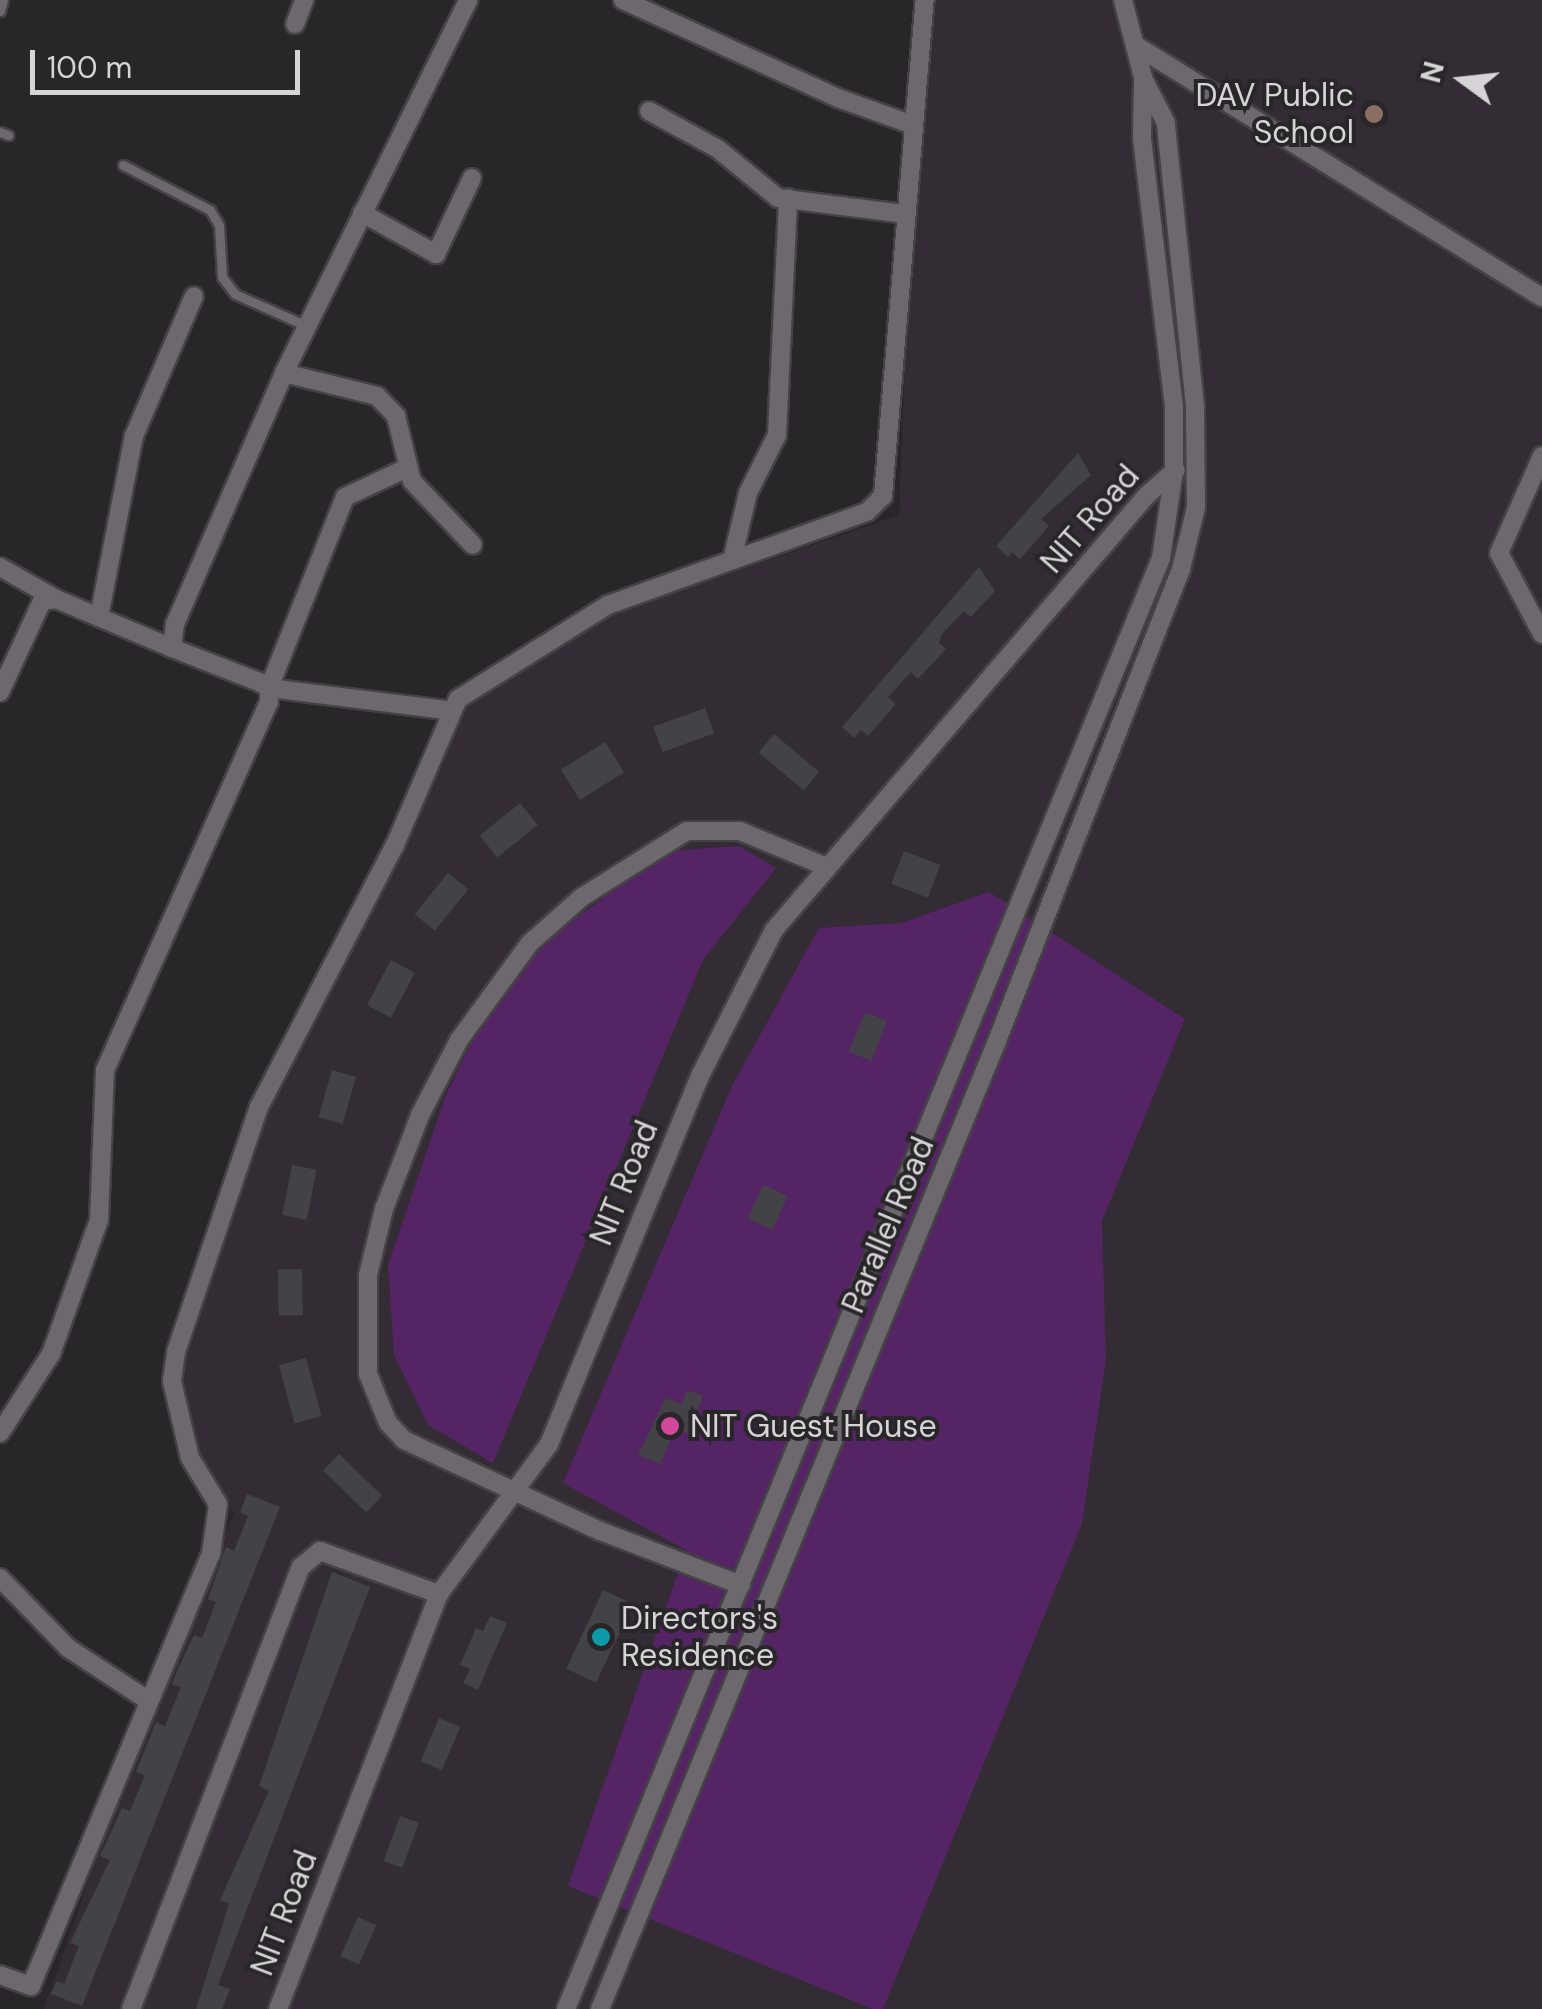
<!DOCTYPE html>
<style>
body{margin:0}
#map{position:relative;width:1542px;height:2009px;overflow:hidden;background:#29262a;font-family:"DM Sans",sans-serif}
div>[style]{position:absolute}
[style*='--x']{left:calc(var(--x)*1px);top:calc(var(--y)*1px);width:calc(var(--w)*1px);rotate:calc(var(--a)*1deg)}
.built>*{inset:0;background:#332c35}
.green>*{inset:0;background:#552464}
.building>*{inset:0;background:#434246;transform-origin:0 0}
.roads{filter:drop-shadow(2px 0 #454246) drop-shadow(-2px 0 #454246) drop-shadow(0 2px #454246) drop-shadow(0 -2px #454246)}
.lane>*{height:9px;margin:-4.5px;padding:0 4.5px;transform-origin:4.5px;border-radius:4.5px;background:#6c686d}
.street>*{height:18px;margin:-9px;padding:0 9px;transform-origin:9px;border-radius:9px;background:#6c686d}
.dots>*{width:28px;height:28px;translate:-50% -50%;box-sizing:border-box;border:5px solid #29262a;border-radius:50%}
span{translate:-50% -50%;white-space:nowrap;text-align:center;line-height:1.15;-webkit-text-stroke:8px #29262a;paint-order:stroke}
.poi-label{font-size:32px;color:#d6d4d6}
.right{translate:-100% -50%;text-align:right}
.left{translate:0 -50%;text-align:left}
.street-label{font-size:32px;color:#d6d4d6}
.north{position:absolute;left:1412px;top:30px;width:100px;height:100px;-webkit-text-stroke:8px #29262a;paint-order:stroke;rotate:285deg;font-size:28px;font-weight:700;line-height:40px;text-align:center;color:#d6d4d6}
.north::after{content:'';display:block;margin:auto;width:35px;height:45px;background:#d6d4d6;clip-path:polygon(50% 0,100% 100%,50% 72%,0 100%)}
.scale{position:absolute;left:30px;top:50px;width:270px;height:45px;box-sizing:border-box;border:5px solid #d6d4d6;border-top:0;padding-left:12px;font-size:30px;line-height:35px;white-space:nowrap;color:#d6d4d6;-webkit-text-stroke:8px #29262a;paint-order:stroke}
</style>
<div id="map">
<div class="built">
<div style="clip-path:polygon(935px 0,1542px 0,1542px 2009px,44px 2009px,108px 1824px,234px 1513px,195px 1453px,180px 1375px,187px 1336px,270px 1102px,395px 864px,468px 705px,613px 614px,899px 515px,908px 290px)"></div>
</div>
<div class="green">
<div style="clip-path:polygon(739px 846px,776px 868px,703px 960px,493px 1463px,428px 1425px,394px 1355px,388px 1265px,446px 1095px,481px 1023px,548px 939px,667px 851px)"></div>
<div style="clip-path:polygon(989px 892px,1185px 1019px,1102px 1221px,1106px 1359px,1082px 1524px,883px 2009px,873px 2009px,568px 1886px,686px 1550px,563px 1483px,731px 1088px,819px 928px,901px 923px)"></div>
</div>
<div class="building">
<div style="clip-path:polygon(1078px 453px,1091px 475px,1041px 519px,1049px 526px,1020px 559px,1012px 552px,1008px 557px,996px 546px)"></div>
<div style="clip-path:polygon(979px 567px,995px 591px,971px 617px,964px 611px,942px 634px,939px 643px,946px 649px,918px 679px,911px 672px,888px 697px,896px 704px,868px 736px,861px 730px,854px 738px,842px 727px)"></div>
<div style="left:705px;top:708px;width:27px;height:55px;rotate:70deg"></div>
<div style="left:774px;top:734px;width:59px;height:24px;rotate:40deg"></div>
<div style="left:605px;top:742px;width:36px;height:52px;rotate:58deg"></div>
<div style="left:520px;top:803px;width:28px;height:52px;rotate:51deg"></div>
<div style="left:904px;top:851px;width:39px;height:35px;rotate:21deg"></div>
<div style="left:448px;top:873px;width:26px;height:53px;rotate:39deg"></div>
<div style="left:391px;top:960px;width:27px;height:51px;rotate:28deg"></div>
<div style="left:865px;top:1012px;width:24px;height:43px;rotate:22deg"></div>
<div style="left:332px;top:1070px;width:25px;height:49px;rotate:16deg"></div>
<div style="left:292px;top:1165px;width:25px;height:51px;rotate:11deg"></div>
<div style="left:763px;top:1185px;width:27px;height:37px;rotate:24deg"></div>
<div style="left:302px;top:1269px;width:46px;height:24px;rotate:89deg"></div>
<div style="left:306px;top:1358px;width:60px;height:28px;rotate:75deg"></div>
<div style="clip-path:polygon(687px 1390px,703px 1396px,688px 1433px,675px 1428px,661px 1464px,638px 1455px,666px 1398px,682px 1404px)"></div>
<div style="left:339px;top:1454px;width:60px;height:23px;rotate:44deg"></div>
<div style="clip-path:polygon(247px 1494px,280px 1507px,82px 2006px,51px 1994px,57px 1981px,64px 1984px,79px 1946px,70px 1943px,110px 1860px,100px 1856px,107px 1841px,122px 1808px,130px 1811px,145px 1775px,136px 1772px,156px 1722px,165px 1726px,181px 1687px,172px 1684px,178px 1669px,194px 1635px,202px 1638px,216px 1602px,208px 1599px,226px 1547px,234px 1551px,248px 1516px,240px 1512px)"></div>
<div style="clip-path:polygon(332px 1572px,370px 1587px,218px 1985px,230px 1989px,222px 2009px,196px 2009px,229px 1904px,220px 1900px,269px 1791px,259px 1786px)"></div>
<div style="left:603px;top:1590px;width:33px;height:87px;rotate:25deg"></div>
<div style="clip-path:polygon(490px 1616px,507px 1623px,478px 1690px,463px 1683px,470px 1669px,460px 1665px,476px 1628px,483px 1631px)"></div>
<div style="left:439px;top:1718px;width:23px;height:47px;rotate:23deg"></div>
<div style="left:400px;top:1816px;width:20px;height:48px;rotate:20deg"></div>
<div style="left:358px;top:1917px;width:20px;height:43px;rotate:24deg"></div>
</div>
<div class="roads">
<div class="lane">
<div style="--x:0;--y:11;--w:11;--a:-75"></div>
<div style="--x:0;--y:132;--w:9;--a:21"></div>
<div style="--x:123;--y:165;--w:98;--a:27.3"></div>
<div style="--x:210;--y:210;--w:17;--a:59"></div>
<div style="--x:219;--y:225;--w:52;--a:86.7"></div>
<div style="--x:222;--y:277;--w:21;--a:53"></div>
<div style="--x:235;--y:294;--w:79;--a:24"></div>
</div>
<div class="street">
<div style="--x:623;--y:0;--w:236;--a:24.5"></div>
<div style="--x:838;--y:98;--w:80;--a:19.8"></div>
<div style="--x:295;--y:24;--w:26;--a:-69"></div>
<div style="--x:1135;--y:45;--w:479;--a:31.8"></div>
<div style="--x:649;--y:111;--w:79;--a:28.8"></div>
<div style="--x:718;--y:149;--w:77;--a:39.2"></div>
<div style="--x:778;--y:198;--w:128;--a:7.2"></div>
<div style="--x:362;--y:213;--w:85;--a:29"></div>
<div style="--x:436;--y:254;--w:84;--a:-64.7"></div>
<div style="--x:284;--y:373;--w:96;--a:13.9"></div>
<div style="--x:377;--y:396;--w:28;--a:46"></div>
<div style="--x:396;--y:416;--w:67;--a:76.2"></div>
<div style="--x:412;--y:481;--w:88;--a:46.4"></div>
<div style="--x:1542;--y:456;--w:106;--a:113.9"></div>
<div style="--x:1499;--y:553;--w:92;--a:62"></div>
<div style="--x:407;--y:468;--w:68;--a:154.9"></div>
<div style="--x:345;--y:497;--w:206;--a:111.7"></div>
<div style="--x:269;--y:688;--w:185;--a:7.1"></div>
<div style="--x:733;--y:556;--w:65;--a:-76.6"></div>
<div style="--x:748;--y:493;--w:65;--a:-63.4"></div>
<div style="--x:777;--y:435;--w:237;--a:-87.3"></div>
<div style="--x:0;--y:567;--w:64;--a:29.7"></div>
<div style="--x:99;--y:617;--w:184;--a:-79.1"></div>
<div style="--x:134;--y:436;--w:152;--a:-66.8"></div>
<div style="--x:0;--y:692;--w:100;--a:-65.2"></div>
<div style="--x:42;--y:601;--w:14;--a:-8"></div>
<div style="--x:56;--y:599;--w:126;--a:22.9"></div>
<div style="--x:0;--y:1433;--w:94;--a:-57.2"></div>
<div style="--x:51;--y:1354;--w:142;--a:-70.3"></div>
<div style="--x:99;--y:1220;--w:150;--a:-87.7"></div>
<div style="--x:105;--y:1070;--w:403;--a:-66"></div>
<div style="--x:269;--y:702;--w:14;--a:-90"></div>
<div style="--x:269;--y:688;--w:12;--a:-149"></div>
<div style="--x:259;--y:682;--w:93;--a:-158.7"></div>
<div style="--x:172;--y:648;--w:24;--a:-83"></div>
<div style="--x:175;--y:624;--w:274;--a:-66.5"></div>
<div style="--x:284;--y:373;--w:416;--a:-63.7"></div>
<div style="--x:0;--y:1578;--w:98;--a:45.8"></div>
<div style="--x:68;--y:1648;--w:97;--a:33.2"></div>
<div style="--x:741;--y:1585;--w:151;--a:-159"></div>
<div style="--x:600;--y:1531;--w:216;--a:-155.1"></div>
<div style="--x:404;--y:1440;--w:23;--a:-133"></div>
<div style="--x:388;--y:1423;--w:53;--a:-112.2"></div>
<div style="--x:368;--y:1374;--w:99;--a:-90"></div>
<div style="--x:368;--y:1275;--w:68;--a:-76.4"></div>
<div style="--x:384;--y:1209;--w:101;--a:-69"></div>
<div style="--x:420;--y:1115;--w:85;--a:-62.5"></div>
<div style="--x:459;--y:1040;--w:120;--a:-53.8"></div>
<div style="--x:530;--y:943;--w:69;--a:-41.5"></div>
<div style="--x:582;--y:897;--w:124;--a:-32.2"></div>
<div style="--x:687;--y:831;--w:53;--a:0"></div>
<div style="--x:740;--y:831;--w:94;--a:22.5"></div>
<div style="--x:0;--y:1975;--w:33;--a:20"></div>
<div style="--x:31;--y:1986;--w:468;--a:-67.4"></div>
<div style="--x:211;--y:1554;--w:50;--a:-82"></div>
<div style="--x:218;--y:1504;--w:54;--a:-121.3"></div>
<div style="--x:190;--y:1458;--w:79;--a:-103.2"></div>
<div style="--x:172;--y:1381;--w:29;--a:-82"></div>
<div style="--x:176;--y:1352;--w:259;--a:-71.3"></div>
<div style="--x:259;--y:1107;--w:295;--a:-62.6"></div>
<div style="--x:395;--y:845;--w:159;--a:-66.7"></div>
<div style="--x:458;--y:699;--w:177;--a:-32.1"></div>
<div style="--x:608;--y:605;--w:275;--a:-19.8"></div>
<div style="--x:867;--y:512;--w:23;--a:-45"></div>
<div style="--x:883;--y:496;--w:498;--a:-85.2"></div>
<div style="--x:131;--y:2009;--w:474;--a:-69"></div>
<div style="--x:301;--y:1567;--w:25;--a:-40"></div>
<div style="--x:320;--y:1551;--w:127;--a:19.9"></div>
<div style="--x:278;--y:2009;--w:445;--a:-68.8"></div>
<div style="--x:439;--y:1594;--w:186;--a:-53.7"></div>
<div style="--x:549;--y:1444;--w:400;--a:-67.7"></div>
<div style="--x:701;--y:1074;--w:161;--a:-63.1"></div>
<div style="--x:774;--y:930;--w:573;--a:-49.39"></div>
<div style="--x:1147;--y:495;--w:38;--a:-41"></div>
<div style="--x:566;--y:2009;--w:1568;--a:-67.7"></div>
<div style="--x:1161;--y:558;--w:88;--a:-81.5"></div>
<div style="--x:1174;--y:471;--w:64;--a:-90"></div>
<div style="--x:1174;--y:407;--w:272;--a:-96.8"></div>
<div style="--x:1142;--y:137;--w:60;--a:-89"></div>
<div style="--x:1143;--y:77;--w:80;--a:-104.6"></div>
<div style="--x:600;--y:2009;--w:1046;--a:-67.7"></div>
<div style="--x:997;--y:1041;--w:507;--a:-68.7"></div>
<div style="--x:1181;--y:569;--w:64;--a:-76.4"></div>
<div style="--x:1196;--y:507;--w:101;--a:-90.6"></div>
<div style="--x:1195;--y:406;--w:284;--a:-95.9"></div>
<div style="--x:1166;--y:123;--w:46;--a:-117.1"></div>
</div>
</div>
<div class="dots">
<div style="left:1374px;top:114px;background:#8d6e63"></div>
<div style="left:670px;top:1426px;background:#d1479c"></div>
<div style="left:601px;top:1637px;background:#0f9aa8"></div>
</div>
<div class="poi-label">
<span class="right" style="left:1354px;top:114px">DAV Public<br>School</span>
<span class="left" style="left:690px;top:1426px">NIT Guest House</span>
<span class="left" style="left:621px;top:1637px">Directors's<br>Residence</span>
</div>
<div class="street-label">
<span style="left:1090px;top:519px;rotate:-49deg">NIT Road</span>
<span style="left:624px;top:1183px;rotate:-68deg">NIT Road</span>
<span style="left:888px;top:1225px;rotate:-67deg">Parallel Road</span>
<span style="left:284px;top:1913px;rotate:-69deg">NIT Road</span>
</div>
<div class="north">N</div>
<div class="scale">100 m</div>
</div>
